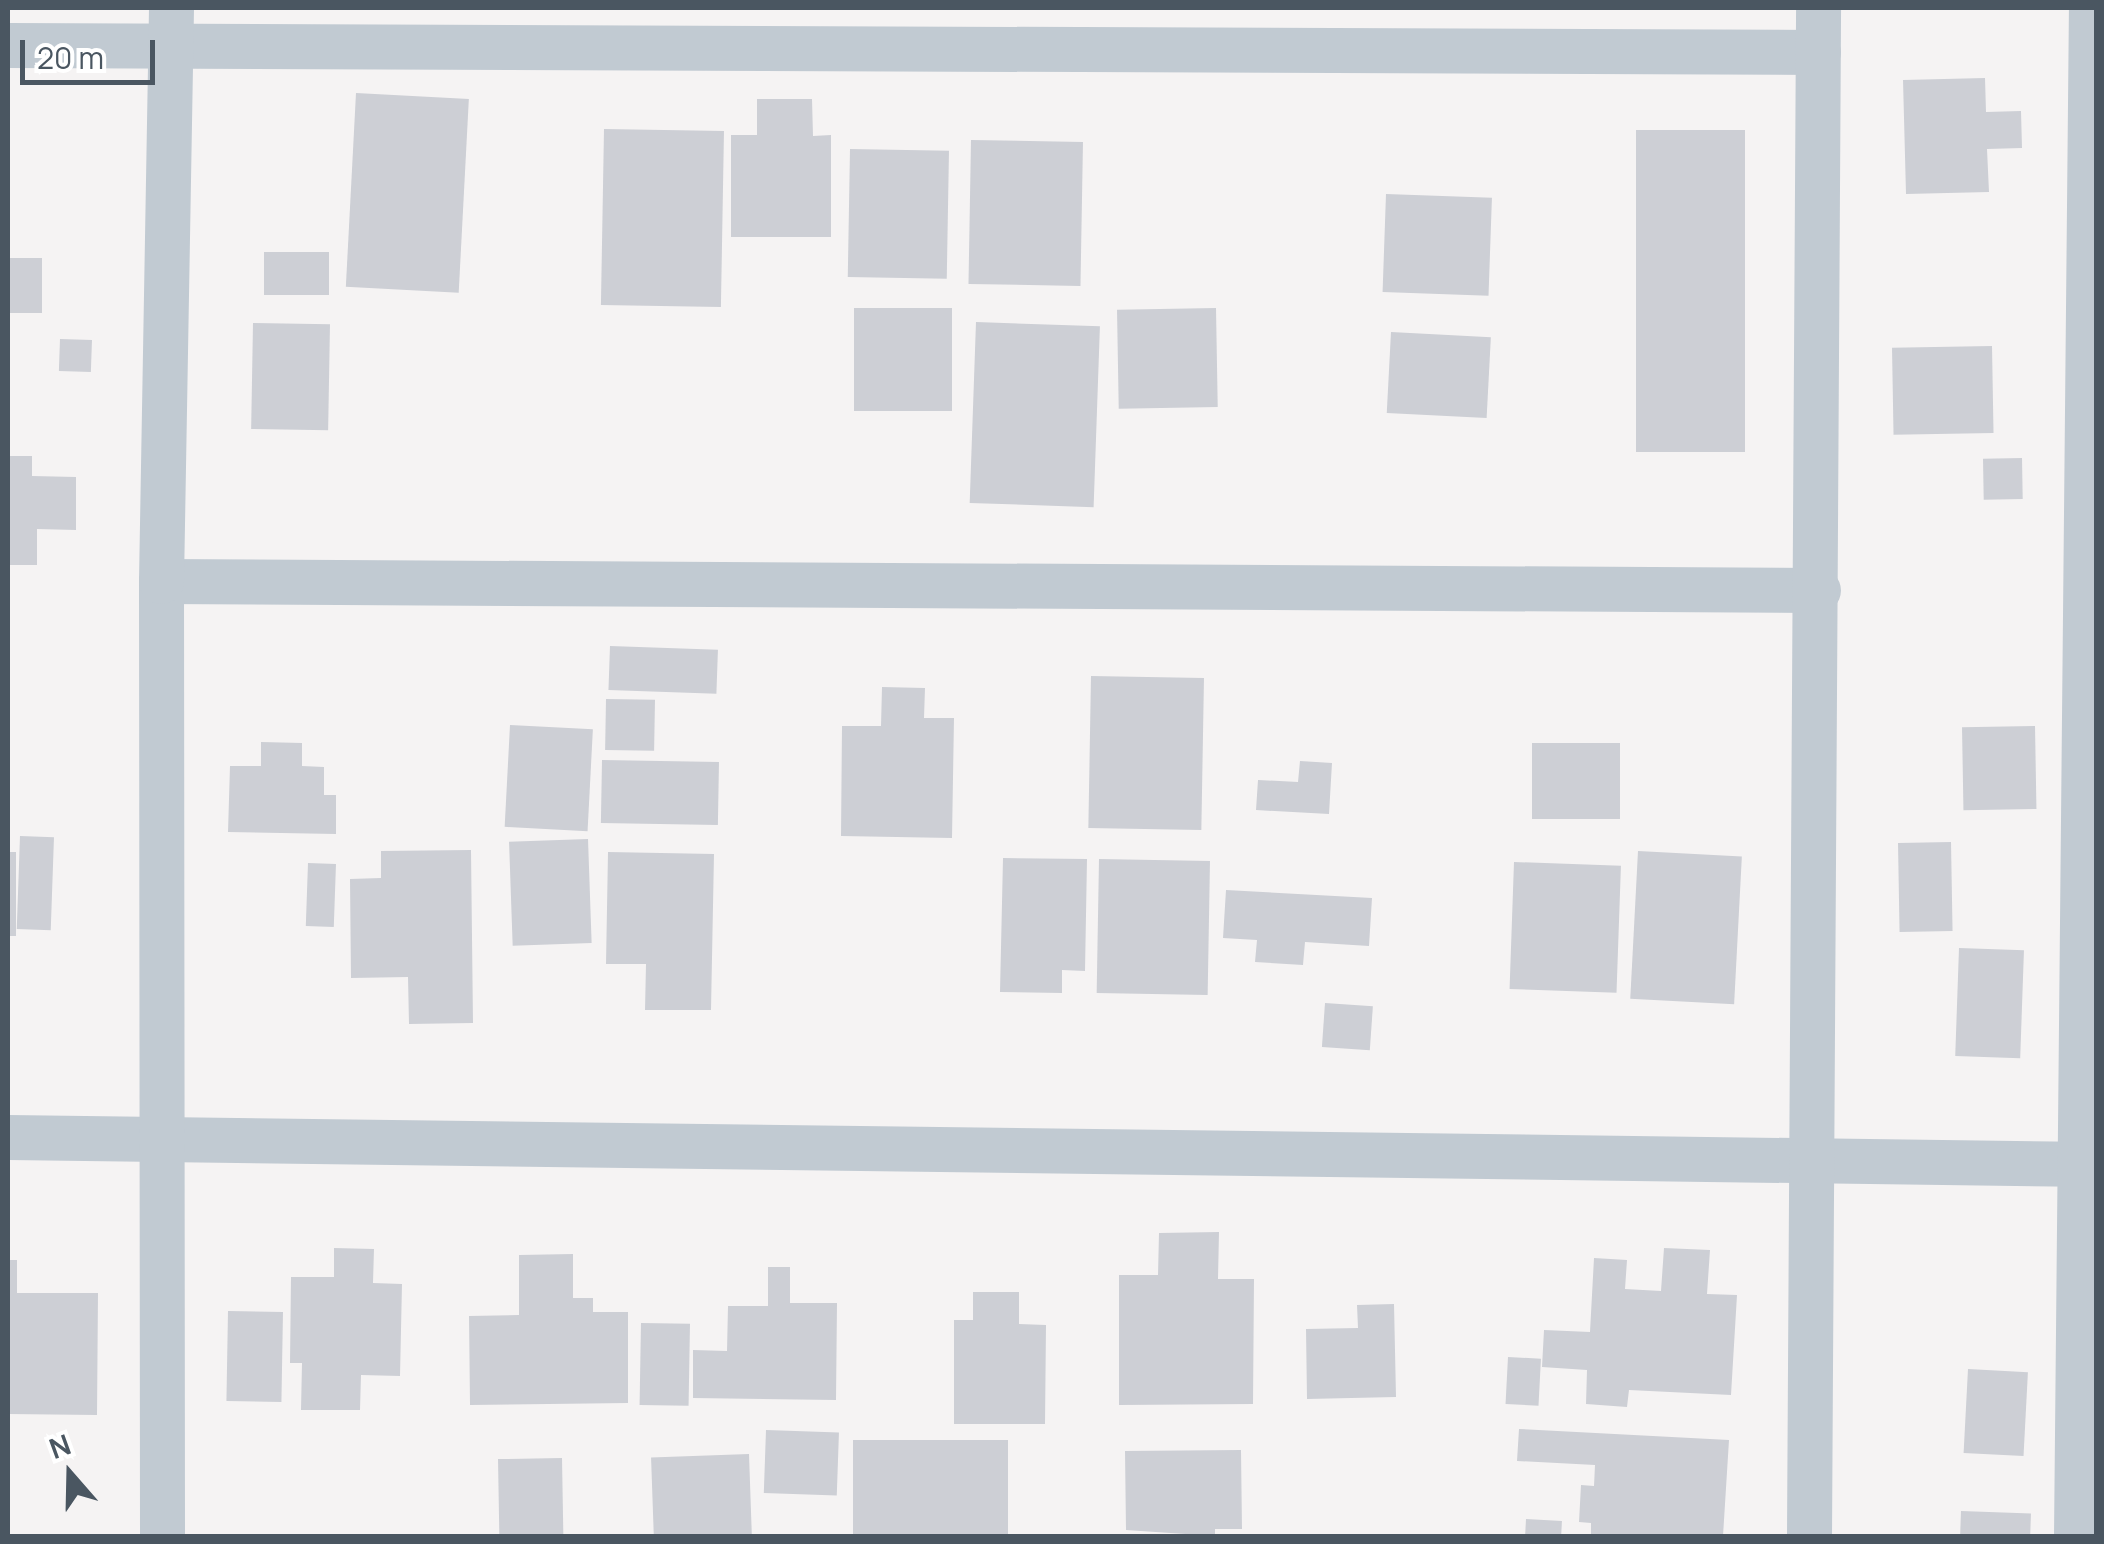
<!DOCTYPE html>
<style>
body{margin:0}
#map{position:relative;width:2104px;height:1544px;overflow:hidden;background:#f5f3f3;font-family:Manrope,sans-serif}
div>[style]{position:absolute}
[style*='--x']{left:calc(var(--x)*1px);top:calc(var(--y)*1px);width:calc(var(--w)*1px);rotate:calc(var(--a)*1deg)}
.building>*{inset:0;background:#cdcfd5;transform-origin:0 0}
.minor>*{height:45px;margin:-22.5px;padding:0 22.5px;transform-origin:22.5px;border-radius:22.5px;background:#c1cad2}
span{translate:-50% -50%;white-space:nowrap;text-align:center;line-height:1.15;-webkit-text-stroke:10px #fff;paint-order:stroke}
.frame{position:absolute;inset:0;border:10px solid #4a5661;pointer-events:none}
.north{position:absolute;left:20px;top:1424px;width:100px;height:100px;-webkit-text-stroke:8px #fff;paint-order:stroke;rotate:340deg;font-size:28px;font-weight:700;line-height:40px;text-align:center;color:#4a5661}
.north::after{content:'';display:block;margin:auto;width:35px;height:45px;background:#4a5661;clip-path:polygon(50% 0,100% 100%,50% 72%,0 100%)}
.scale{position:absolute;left:20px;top:40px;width:135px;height:45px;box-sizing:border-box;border:5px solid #4a5661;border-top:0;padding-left:12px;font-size:30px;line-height:35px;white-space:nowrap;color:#4a5661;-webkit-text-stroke:8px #fff;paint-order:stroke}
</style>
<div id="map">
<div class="building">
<div style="clip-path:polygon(1985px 78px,1986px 112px,2021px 111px,2022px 148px,1987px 149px,1989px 192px,1906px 194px,1903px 80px)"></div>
<div style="left:356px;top:93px;width:113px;height:194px;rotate:3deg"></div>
<div style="clip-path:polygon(757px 99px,812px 99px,813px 136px,831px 135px,831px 237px,731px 237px,731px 135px,757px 135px)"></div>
<div style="left:604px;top:129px;width:120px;height:176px;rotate:1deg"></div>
<div style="left:1636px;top:130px;width:109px;height:322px"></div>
<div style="left:971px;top:140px;width:112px;height:144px;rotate:1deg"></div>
<div style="left:850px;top:149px;width:99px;height:128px;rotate:1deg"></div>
<div style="left:1386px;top:194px;width:106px;height:98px;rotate:2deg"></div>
<div style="left:329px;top:252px;width:43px;height:65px;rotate:90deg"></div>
<div style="left:8px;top:258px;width:34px;height:55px"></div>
<div style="left:854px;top:308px;width:98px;height:103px"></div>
<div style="left:1216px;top:308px;width:99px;height:99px;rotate:89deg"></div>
<div style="left:976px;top:322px;width:124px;height:181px;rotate:2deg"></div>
<div style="left:253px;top:323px;width:77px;height:106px;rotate:1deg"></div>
<div style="left:1391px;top:332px;width:100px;height:81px;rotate:3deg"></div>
<div style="left:60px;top:339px;width:32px;height:32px;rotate:2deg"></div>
<div style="left:1992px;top:346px;width:87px;height:100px;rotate:89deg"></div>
<div style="clip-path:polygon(8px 456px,32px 456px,32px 476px,76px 477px,76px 530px,37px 529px,37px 565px,8px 565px)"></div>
<div style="left:2022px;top:458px;width:41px;height:39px;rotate:89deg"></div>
<div style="left:610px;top:646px;width:108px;height:44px;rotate:2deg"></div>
<div style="left:1091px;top:676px;width:113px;height:152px;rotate:1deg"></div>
<div style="clip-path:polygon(882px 687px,925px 688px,924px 718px,954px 718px,952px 838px,841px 836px,842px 726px,881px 726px)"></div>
<div style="left:606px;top:699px;width:49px;height:51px;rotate:1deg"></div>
<div style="left:510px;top:725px;width:83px;height:102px;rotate:3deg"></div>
<div style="left:2035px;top:726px;width:83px;height:73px;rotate:89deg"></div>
<div style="clip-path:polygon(261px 742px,302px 743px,302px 766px,324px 767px,324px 795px,336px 795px,336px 834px,228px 832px,230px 766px,261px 766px)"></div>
<div style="left:1532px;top:743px;width:88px;height:76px"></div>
<div style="left:602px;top:760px;width:117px;height:63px;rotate:1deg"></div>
<div style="clip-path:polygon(1300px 761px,1332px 763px,1329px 814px,1256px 810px,1258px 780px,1298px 782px)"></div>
<div style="left:20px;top:836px;width:34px;height:93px;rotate:2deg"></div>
<div style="left:588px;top:839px;width:104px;height:79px;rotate:88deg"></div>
<div style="left:1951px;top:842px;width:89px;height:53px;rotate:89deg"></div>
<div style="clip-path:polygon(471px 850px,473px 1023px,409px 1024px,408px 977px,351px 978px,350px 879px,381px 878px,381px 851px)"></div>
<div style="left:1638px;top:851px;width:104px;height:148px;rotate:3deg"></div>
<div style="left:8px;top:852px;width:8px;height:84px"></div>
<div style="clip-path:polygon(608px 852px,714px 854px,711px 1010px,645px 1010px,646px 964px,606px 964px)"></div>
<div style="clip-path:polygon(1003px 858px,1087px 859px,1085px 971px,1062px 970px,1062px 993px,1000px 992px)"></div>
<div style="left:1099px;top:859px;width:111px;height:134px;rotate:1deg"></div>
<div style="left:1514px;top:862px;width:107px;height:127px;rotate:2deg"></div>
<div style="left:308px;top:863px;width:28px;height:63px;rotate:2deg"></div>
<div style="clip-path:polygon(1226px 890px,1372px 898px,1369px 946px,1305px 942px,1303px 965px,1255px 962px,1257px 940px,1223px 938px)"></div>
<div style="left:1959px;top:948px;width:65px;height:108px;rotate:2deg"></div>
<div style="left:1325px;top:1003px;width:48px;height:44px;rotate:4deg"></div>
<div style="clip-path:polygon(1219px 1232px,1218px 1279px,1254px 1279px,1253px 1404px,1119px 1405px,1119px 1275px,1158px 1275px,1159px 1233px)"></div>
<div style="clip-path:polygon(334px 1248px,374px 1249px,373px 1283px,402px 1284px,400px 1376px,361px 1375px,360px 1410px,301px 1410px,302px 1363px,290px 1363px,291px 1277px,334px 1277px)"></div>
<div style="clip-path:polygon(1664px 1248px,1710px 1250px,1707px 1294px,1737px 1295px,1731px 1395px,1629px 1390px,1627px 1407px,1586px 1404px,1587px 1370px,1542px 1367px,1544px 1330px,1590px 1332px,1594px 1258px,1627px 1260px,1625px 1289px,1661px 1291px)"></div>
<div style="clip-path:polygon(573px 1254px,573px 1298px,593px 1298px,593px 1312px,628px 1312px,628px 1403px,470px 1405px,469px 1316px,519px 1315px,519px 1255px)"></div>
<div style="clip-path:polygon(8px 1260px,17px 1260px,17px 1293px,98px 1293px,97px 1415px,8px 1414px)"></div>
<div style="clip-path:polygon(768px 1267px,790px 1267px,790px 1303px,837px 1303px,836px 1400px,693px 1398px,693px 1350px,727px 1351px,728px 1306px,768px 1306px)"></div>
<div style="clip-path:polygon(973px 1292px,1019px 1292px,1019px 1324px,1046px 1325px,1045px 1424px,954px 1424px,954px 1320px,973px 1320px)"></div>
<div style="clip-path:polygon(1394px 1304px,1396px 1397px,1307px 1399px,1306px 1329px,1358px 1328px,1357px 1305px)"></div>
<div style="left:228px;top:1311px;width:55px;height:90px;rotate:1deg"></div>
<div style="left:641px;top:1323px;width:49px;height:82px;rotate:1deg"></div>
<div style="left:1508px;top:1357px;width:33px;height:47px;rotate:3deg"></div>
<div style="left:1968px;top:1369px;width:60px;height:84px;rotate:3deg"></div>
<div style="clip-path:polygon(1519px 1429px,1729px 1440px,1723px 1536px,1591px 1536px,1591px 1523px,1579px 1522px,1581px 1485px,1594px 1486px,1595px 1465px,1517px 1461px)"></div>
<div style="left:766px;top:1430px;width:73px;height:63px;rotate:2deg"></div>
<div style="left:853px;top:1440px;width:155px;height:96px"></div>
<div style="clip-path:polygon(1241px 1450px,1242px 1529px,1215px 1529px,1215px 1536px,1126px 1530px,1125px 1451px)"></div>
<div style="left:749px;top:1454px;width:82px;height:98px;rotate:88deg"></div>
<div style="left:562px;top:1458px;width:78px;height:64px;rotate:89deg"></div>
<div style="left:1961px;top:1511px;width:70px;height:25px;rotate:2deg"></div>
<div style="left:1526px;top:1519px;width:36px;height:17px;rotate:3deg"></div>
</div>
<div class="minor">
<div style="--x:8;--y:45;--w:1810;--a:0.22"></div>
<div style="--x:161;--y:581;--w:1657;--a:0.31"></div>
<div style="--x:8;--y:1137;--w:2088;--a:0.74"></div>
<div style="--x:162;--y:1536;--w:955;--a:-90.06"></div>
<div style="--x:161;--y:581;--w:573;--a:-89"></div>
<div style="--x:1809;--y:1536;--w:1528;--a:-89.66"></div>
<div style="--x:2076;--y:1536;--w:1528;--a:-89.44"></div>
</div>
<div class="frame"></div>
<div class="north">N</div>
<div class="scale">20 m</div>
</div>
